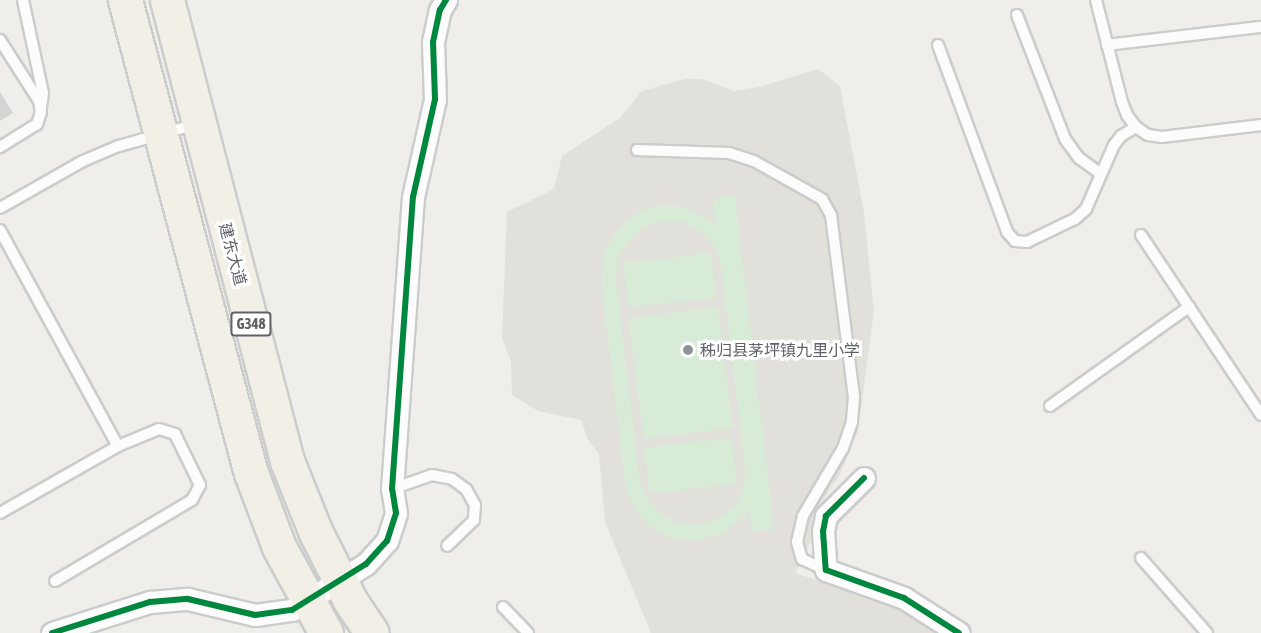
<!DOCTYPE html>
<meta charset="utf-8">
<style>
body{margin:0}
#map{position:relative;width:1261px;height:633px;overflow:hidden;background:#efeeea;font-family:"Asap Condensed","Noto Sans SC",sans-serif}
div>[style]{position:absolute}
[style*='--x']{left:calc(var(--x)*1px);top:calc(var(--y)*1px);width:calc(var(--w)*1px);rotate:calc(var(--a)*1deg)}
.education>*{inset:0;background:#e2e0da}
.green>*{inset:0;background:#d8ebd6;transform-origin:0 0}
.building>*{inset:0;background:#d6d5d3}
.roads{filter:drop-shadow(2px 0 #cbcccc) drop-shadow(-2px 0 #cbcccc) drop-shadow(0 2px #cbcccc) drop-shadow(0 -2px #cbcccc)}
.service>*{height:10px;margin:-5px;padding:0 5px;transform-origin:5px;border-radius:5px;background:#fdfcfc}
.minor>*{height:21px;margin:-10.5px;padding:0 10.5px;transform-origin:10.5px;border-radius:10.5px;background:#fdfcfc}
.trunk>*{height:33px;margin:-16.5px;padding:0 16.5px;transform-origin:16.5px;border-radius:16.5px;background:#f2f0e6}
.cycleway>*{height:6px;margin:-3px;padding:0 3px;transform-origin:3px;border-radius:3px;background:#00873e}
.dots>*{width:16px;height:16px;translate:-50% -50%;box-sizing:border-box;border:3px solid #fff;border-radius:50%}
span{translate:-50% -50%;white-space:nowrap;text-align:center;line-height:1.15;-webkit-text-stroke:6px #fff;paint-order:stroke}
.shield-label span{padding:2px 4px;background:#fff;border:2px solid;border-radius:4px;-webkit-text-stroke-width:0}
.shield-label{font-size:15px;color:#5f6368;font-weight:700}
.street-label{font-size:16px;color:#5f6368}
.poi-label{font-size:16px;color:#5f6368}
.left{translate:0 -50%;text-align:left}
</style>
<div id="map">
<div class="education">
<div style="clip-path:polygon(818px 69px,840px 86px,864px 213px,874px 311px,858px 431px,839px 476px,813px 514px,810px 543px,795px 573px,906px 610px,937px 633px,651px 633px,605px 522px,599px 454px,588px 440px,581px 420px,538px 411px,512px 395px,511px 362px,502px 338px,507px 212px,554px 189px,562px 156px,620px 118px,642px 91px,685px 79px,702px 79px,734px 91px,759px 87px)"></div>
</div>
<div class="green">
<div style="clip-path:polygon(evenodd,735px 196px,774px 529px,752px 531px,749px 511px,725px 532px,699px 540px,675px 539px,652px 529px,634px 508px,625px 485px,601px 282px,603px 254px,619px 228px,640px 211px,664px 205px,689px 208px,715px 224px,713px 199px,735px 196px,664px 221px,684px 222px,702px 232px,716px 248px,721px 268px,745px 469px,744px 489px,735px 506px,717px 519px,699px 525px,678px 523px,661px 515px,648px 499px,640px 482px,616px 281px,617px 259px,628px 242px,644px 226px,664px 221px)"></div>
<div style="left:711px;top:253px;width:45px;height:88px;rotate:84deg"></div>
<div style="left:718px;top:307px;width:122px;height:90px;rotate:83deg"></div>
<div style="left:732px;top:438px;width:46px;height:88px;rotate:84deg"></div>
</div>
<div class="building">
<div style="clip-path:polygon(0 92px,13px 113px,0 121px)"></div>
</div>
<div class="roads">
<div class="service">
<div style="--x:23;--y:0;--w:95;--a:77.9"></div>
<div style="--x:43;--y:93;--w:15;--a:98"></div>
<div style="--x:1096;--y:0;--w:105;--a:75.7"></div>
<div style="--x:1122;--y:102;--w:14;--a:69"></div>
<div style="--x:1127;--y:115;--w:15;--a:53"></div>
<div style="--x:1136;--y:127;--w:14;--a:34"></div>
<div style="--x:1148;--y:135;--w:14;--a:8"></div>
<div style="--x:1162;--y:137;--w:100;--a:-6.9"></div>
<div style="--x:1017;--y:15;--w:133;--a:68.8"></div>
<div style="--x:1065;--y:139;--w:24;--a:54"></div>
<div style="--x:1079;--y:158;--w:27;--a:36"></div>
<div style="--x:0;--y:40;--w:72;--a:57.4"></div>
<div style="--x:39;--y:101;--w:11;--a:80"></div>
<div style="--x:41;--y:112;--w:13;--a:108"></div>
<div style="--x:37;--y:124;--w:44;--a:148.1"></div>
<div style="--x:938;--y:45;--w:199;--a:69.7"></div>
<div style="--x:1007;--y:232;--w:12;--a:48"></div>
<div style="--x:1015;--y:241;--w:12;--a:5"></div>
<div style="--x:1027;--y:242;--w:53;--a:-25.6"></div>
<div style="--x:1075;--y:219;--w:15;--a:-42"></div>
<div style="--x:1086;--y:209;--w:70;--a:-66.4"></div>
<div style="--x:1114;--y:145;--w:11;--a:-52"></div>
<div style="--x:1121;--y:136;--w:17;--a:-31"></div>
<div style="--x:1107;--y:45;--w:155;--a:-6.7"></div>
<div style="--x:637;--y:150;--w:92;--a:1.9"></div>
<div style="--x:729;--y:153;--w:26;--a:18"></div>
<div style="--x:754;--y:161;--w:78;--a:29.2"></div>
<div style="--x:822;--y:199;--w:18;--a:61"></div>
<div style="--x:831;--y:215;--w:183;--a:82.8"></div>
<div style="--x:854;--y:397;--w:25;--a:95"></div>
<div style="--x:852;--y:422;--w:28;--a:109"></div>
<div style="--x:843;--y:448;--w:79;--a:120.5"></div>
<div style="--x:803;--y:516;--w:27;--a:103"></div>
<div style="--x:797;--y:542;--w:18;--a:74"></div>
<div style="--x:802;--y:559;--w:26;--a:25"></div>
<div style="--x:0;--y:208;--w:95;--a:-29.5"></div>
<div style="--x:83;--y:161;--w:39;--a:-23"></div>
<div style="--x:119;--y:146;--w:80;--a:-15.9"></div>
<div style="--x:0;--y:230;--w:246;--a:61.4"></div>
<div style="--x:1141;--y:235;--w:216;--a:56.3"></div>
<div style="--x:1050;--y:406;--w:171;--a:-35.5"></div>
<div style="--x:392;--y:489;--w:42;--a:-19.3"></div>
<div style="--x:432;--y:475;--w:20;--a:11"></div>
<div style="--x:452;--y:479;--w:17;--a:36"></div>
<div style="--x:466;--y:489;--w:18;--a:61"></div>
<div style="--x:475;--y:505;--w:15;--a:94"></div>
<div style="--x:474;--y:520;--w:37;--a:136"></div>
<div style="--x:0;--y:513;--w:136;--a:-29.6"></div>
<div style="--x:118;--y:446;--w:44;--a:-22.5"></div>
<div style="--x:159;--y:429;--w:17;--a:17"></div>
<div style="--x:175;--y:434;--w:57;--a:63.9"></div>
<div style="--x:200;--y:485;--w:17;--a:118"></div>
<div style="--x:192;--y:500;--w:159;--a:149.4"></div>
<div style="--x:1141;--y:558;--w:100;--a:48.7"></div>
<div style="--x:503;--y:607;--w:36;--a:46"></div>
</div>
<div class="minor">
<div style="--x:864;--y:478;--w:54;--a:135"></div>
<div style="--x:826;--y:516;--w:15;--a:101"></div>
<div style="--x:823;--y:531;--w:39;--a:86"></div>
<div style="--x:826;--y:570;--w:83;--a:19.7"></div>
<div style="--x:904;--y:598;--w:65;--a:32.5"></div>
<div style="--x:52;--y:633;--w:103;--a:-17.6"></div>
<div style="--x:150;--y:602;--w:38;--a:-5"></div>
<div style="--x:188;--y:599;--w:69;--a:13.4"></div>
<div style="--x:255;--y:615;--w:37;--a:-8"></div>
<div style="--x:292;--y:610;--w:87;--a:-31.9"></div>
<div style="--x:366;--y:564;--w:31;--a:-48"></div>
<div style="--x:387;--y:541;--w:29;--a:-72"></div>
<div style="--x:396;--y:513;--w:24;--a:-99"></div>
<div style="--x:392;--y:489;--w:293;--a:-85.9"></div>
<div style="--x:413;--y:197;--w:100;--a:-77.3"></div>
<div style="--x:435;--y:99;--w:57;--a:-92"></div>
<div style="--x:433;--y:42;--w:33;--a:-78"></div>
<div style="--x:440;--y:10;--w:12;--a:-59"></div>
</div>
<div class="trunk">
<div style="--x:125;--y:0;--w:489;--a:75.1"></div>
<div style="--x:251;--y:473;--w:79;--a:69.3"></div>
<div style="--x:279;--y:547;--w:98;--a:61.3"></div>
<div style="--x:167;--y:0;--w:476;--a:75.4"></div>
<div style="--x:287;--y:461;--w:78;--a:68.1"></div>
<div style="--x:316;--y:533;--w:77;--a:63.1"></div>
<div style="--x:351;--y:602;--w:37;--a:56"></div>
</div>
</div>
<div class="cycleway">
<div style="--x:864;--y:478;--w:54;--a:135"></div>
<div style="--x:826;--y:516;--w:15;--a:101"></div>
<div style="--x:823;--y:531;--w:39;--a:86"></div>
<div style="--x:826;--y:570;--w:83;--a:19.7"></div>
<div style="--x:904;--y:598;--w:65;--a:32.5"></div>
<div style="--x:52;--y:633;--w:103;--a:-17.6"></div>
<div style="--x:150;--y:602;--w:38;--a:-5"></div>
<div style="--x:188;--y:599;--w:69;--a:13.4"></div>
<div style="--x:255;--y:615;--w:37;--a:-8"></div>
<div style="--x:292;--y:610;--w:87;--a:-31.9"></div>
<div style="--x:366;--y:564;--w:31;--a:-48"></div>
<div style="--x:387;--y:541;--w:29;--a:-72"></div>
<div style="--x:396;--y:513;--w:24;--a:-99"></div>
<div style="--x:392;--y:489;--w:293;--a:-85.9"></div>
<div style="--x:413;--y:197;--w:100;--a:-77.3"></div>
<div style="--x:435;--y:99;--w:57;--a:-92"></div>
<div style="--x:433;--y:42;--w:33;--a:-78"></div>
<div style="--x:440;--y:10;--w:12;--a:-59"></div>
</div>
<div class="dots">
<div style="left:688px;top:350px;background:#919496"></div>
</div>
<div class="shield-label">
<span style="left:251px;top:324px">G348</span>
</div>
<div class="street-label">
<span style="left:233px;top:254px;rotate:75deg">建东大道</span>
</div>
<div class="poi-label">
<span class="left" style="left:700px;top:350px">秭归县茅坪镇九里小学</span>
</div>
</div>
